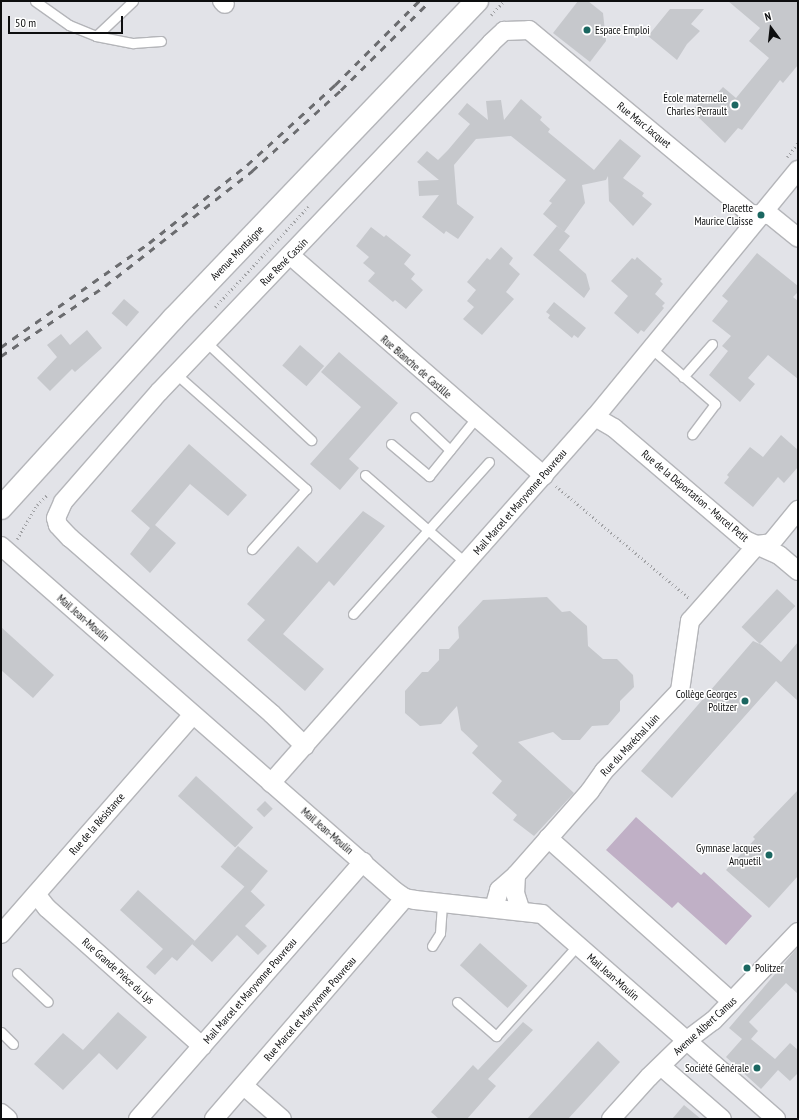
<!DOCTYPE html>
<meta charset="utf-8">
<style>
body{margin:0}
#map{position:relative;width:799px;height:1120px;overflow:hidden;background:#e2e3e8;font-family:"PT Sans Narrow",sans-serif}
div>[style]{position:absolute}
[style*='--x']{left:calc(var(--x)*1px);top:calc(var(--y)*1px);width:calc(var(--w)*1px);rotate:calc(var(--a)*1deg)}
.green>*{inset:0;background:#c0b0c6}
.building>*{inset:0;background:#c6c8cc;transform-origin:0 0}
.path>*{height:2.5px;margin-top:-1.25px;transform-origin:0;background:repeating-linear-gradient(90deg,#a0a1a4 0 1px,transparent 0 4px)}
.roads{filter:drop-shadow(1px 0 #b4b5b9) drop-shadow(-1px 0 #b4b5b9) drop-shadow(0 1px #b4b5b9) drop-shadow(0 -1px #b4b5b9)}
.lane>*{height:9px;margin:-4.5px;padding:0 4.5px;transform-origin:4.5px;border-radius:4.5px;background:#fff}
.street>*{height:18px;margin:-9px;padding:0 9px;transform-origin:9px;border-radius:9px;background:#fff}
.primary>*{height:22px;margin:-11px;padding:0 11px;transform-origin:11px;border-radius:11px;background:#fff}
.rail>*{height:3px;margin-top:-1.5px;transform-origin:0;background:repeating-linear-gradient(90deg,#6b6c6f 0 7px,transparent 0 14px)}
.dots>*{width:11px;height:11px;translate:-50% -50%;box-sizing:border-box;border:2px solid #fff;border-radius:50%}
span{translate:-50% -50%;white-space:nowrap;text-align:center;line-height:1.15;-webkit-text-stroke:3px #fff;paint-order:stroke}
.poi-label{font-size:11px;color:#0d0e0f}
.left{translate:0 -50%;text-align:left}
.right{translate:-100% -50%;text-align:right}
.street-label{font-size:11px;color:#0d0e0f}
.frame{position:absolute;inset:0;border:2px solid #0d0e0f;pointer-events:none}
.north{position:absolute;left:751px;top:8px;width:40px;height:40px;-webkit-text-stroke:3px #fff;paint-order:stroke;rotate:345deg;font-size:11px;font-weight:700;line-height:16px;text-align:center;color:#0d0e0f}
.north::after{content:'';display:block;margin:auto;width:14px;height:18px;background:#0d0e0f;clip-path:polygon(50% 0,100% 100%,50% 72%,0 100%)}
.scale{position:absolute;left:8px;top:16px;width:115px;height:18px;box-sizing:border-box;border:2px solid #0d0e0f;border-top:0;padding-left:5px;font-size:12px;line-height:14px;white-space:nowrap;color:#0d0e0f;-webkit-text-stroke:3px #fff;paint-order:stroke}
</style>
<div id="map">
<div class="green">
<div style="clip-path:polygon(636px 817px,701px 875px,704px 872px,752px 916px,726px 945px,678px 902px,672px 908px,606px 850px)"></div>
</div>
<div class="building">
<div style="clip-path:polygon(578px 1px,588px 1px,603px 13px,606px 41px,590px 62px,553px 33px)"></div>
<div style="clip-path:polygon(728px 1px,798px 1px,798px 65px,783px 83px,780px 80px,742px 130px,738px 128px,725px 143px,692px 111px,703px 98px,709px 102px,723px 87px,736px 98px,769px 58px,749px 41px,760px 28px)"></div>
<div style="clip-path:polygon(670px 9px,704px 9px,691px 24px,700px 31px,687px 44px,677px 60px,648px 36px)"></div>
<div style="clip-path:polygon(521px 99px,542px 117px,540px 120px,550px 129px,548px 132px,594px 170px,620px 139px,641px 156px,623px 178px,644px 193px,642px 196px,652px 204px,633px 226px,609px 201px,608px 176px,606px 180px,582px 185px,585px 203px,564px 232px,543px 214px,552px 203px,549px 201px,566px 180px,511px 136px,476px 139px,454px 165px,457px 204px,474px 217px,458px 239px,446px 231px,444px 234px,422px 217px,439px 195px,419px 196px,418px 181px,439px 180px,417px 162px,427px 151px,438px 160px,448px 150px,470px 124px,458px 114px,467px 103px,488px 120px,486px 101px,501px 100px,504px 120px)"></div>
<div style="clip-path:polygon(557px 226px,570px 236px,559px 250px,586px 274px,590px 289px,584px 298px,533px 255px)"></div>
<div style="clip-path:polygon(371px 227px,384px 237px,386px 235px,411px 255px,404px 264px,415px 274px,411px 279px,423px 290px,406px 309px,395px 300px,393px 302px,368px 281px,375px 273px,363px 263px,369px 257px,356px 246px)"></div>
<div style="clip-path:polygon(501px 247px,513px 258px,509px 264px,520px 274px,506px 292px,514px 299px,482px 335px,463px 319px,474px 307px,467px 301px,476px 290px,467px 282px,487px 258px,490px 260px)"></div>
<div style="clip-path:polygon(757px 253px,798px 286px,798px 292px,793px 297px,798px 301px,798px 379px,768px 355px,748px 378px,755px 384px,740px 402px,709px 375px,728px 351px,722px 346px,731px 336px,712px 321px,728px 301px,722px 296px)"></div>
<div style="clip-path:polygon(637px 257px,662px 279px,660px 281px,663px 284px,655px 294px,665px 303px,662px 306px,664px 308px,644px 332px,641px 330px,638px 334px,614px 313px,628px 296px,611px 281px,632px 258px,635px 260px)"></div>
<div style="left:124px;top:299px;width:20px;height:19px;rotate:41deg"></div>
<div style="clip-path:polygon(554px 302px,586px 328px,578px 338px,574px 335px,572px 338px,548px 318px,550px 315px,546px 312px)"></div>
<div style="clip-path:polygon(87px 330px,102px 348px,75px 372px,72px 369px,50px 391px,37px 378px,57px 357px,47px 345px,61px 334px,70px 345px)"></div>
<div style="left:300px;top:345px;width:32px;height:27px;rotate:41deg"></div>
<div style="clip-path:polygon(339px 352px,398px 403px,349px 459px,359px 468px,340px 490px,310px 464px,361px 407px,321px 372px)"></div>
<div style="clip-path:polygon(781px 435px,798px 450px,798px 467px,784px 483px,778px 477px,753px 507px,724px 483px,729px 477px,727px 475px,750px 447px,763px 457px)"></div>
<div style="clip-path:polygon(189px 444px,247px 495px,228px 516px,190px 484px,155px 525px,176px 543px,150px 573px,130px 554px,150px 528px,131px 511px)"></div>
<div style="clip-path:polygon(363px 511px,385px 526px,334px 586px,329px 581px,283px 634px,324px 669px,305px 691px,247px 640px,265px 620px,247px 604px,298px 546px,317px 563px)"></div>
<div style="left:777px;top:589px;width:25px;height:52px;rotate:43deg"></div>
<div style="clip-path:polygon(547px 597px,562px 612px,570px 611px,587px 626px,588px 646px,603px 659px,617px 659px,633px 675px,634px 687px,620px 701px,620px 711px,608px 725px,592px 726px,580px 740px,562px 740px,553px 732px,518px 742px,574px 793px,534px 836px,513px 820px,517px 815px,492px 793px,502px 781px,472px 753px,478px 746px,461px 730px,457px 706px,441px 724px,420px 726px,405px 713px,405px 691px,422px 672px,428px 672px,439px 660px,439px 649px,449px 649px,459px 638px,458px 627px,483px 600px)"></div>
<div style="clip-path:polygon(1px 627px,54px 675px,33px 698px,1px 670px)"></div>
<div style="clip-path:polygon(753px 641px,762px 645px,781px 662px,798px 642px,798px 701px,776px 681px,672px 798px,641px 771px)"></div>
<div style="left:196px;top:776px;width:77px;height:27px;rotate:42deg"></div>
<div style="clip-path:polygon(798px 790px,798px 876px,769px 908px,726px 870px,755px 839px,753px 837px)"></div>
<div style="left:265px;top:801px;width:11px;height:12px;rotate:45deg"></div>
<div style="left:238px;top:846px;width:39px;height:27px;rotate:40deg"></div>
<div style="clip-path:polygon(245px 886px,265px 905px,245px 926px,267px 946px,258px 955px,237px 935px,212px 962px,192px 944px)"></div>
<div style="clip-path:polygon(138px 890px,195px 941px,177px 961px,172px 957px,155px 975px,146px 967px,163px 949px,120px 910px)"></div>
<div style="left:480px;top:943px;width:64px;height:30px;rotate:42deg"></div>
<div style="clip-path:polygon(798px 947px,798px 994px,786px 983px,749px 1022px,758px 1031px,751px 1039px,775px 1059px,790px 1043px,798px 1050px,798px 1073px,790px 1081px,778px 1070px,761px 1089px,726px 1057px,742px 1039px,729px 1028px)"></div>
<div style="clip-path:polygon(118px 1012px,147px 1037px,117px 1070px,99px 1053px,63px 1090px,34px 1064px,63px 1033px,83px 1050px)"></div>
<div style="clip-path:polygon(523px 1022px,533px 1030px,488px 1079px,496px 1086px,467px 1119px,439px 1119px,431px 1112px,473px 1065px,478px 1070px)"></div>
<div style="clip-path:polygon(598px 1041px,620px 1062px,568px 1119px,527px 1119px)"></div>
<div style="clip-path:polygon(684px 1105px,701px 1119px,672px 1119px)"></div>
</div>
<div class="path">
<div style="--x:491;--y:15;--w:19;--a:-47"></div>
<div style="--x:787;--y:157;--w:18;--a:-52"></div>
<div style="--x:215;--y:307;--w:137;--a:-47.1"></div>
<div style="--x:556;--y:486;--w:175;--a:40.1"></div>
<div style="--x:17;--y:539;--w:39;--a:-60"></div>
<div style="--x:37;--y:505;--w:16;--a:-45"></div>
</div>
<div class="roads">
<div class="lane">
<div style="--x:35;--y:1;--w:42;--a:35.2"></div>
<div style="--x:69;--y:25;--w:29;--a:22"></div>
<div style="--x:96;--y:36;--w:38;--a:11"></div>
<div style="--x:133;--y:43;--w:28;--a:-4"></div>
<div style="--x:96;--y:36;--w:51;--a:-43.4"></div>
<div style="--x:206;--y:342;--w:144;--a:43"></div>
<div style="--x:652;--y:349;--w:84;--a:41.1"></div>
<div style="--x:715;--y:404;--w:38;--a:127"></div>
<div style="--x:176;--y:374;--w:174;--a:41.5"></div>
<div style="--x:306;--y:489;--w:81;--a:132"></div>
<div style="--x:683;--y:377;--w:44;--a:-48.7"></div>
<div style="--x:415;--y:417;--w:48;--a:43.3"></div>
<div style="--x:391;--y:444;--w:50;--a:40.1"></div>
<div style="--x:429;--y:476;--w:75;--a:-51"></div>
<div style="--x:365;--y:475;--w:134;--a:41.1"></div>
<div style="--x:353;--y:614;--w:204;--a:-48.2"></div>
<div style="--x:432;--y:946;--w:15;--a:-58"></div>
<div style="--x:440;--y:933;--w:30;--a:-86"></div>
<div style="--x:17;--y:973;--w:42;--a:43.1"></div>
<div style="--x:457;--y:1002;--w:52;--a:41.1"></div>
<div style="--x:496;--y:1036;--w:122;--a:-48"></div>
<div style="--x:1;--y:1032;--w:17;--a:45"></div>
</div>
<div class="street">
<div style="--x:222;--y:1;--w:4;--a:45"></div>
<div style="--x:291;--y:256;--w:335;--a:41"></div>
<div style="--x:595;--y:417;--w:22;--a:30"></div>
<div style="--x:614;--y:428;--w:172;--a:40.5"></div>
<div style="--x:745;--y:540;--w:37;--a:24"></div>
<div style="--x:779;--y:555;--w:25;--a:40"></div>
<div style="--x:1;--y:546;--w:524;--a:41.21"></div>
<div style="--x:395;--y:891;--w:12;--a:35"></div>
<div style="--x:405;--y:898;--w:10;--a:11"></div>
<div style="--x:415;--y:900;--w:128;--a:6.3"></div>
<div style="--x:542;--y:914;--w:311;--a:41.2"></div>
<div style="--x:305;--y:746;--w:46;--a:-135.9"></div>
<div style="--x:272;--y:714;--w:268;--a:-138.9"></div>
<div style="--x:70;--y:538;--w:18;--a:-133"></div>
<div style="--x:58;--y:525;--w:7;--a:-106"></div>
<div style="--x:56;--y:518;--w:17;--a:-66"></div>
<div style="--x:63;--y:502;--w:146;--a:-48.9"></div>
<div style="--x:159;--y:392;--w:482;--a:-46.4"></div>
<div style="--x:491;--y:43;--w:18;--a:-43"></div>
<div style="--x:504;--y:31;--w:25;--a:-2"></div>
<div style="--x:529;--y:30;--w:288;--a:39.7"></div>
<div style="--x:751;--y:214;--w:19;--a:3"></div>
<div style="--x:770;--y:215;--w:36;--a:39"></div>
<div style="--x:271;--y:783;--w:489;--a:-48.5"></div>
<div style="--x:595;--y:417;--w:320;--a:-50.6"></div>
<div style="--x:548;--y:838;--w:246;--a:41.7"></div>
<div style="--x:516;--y:875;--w:18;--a:93"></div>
<div style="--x:515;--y:893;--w:19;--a:72"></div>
<div style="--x:36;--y:894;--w:18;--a:52"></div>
<div style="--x:47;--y:908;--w:208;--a:41.7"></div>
<div style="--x:494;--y:908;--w:19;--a:-74"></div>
<div style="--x:499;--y:890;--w:23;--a:-41"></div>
<div style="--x:516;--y:875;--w:112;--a:-48.6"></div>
<div style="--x:590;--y:791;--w:24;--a:-55"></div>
<div style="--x:604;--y:771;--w:110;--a:-46.5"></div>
<div style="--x:680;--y:691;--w:71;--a:-81.9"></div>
<div style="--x:690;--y:621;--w:101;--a:-48.6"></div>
<div style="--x:757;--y:545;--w:14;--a:-8"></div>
<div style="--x:771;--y:543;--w:43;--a:-50.7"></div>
<div style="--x:1;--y:934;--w:291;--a:-48.8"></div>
<div style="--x:662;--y:1067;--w:79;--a:40.9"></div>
<div style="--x:244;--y:1086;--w:50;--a:41"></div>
<div style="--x:1;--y:1113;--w:9;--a:41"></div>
<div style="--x:138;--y:1119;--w:342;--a:-48.8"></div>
<div style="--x:214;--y:1119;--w:292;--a:-49.2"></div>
<div style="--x:611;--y:1119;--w:57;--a:-47.9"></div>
<div style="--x:649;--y:1077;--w:52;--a:-44.2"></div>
<div style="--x:686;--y:1041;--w:34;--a:-37"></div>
<div style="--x:713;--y:1021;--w:123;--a:-46.3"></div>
</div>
<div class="primary">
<div style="--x:1;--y:508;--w:256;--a:-47.7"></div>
<div style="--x:173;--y:319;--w:440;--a:-46.3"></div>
</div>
</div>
<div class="rail">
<div style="--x:1;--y:347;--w:181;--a:-35.1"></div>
<div style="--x:149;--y:243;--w:125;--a:-38.5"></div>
<div style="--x:247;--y:165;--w:119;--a:-42.3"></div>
<div style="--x:335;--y:85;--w:119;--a:-45"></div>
<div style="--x:1;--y:356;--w:125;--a:-33.9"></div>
<div style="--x:105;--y:286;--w:187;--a:-38"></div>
<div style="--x:252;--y:171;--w:120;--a:-42.3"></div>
<div style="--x:341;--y:90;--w:126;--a:-45"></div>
</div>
<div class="dots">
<div style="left:587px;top:30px;background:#1b6761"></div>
<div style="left:735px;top:105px;background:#1b6761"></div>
<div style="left:761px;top:215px;background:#1b6761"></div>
<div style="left:745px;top:701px;background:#1b6761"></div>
<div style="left:769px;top:855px;background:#1b6761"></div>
<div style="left:747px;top:968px;background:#1b6761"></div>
<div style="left:757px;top:1068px;background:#1b6761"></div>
</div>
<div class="poi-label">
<span class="left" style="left:595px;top:30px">Espace Emploi</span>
<span class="right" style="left:727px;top:105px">École maternelle<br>Charles Perrault</span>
<span class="right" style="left:753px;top:215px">Placette<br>Maurice Claisse</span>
<span class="right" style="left:737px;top:701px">Collège Georges<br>Politzer</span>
<span class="right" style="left:761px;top:855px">Gymnase Jacques<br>Anquetil</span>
<span class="left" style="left:755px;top:968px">Politzer</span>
<span class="right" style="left:749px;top:1068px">Société Générale</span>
</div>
<div class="street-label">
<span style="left:644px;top:125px;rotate:39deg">Rue Marc Jacquet</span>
<span style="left:237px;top:253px;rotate:-46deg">Avenue Montaigne</span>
<span style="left:284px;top:262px;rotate:-45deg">Rue René Cassin</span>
<span style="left:416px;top:367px;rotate:41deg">Rue Blanche de Castille</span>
<span style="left:695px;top:496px;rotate:40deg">Rue de la Déportation - Marcel Petit</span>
<span style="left:520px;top:502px;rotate:-49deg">Mail Marcel et Maryvonne Pouvreau</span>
<span style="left:83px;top:618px;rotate:41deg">Mail Jean-Moulin</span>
<span style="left:630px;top:745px;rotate:-47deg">Rue du Maréchal Juin</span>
<span style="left:97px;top:824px;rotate:-49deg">Rue de la Résistance</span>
<span style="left:327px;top:831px;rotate:41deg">Mail Jean-Moulin</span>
<span style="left:118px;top:971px;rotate:42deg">Rue Grande Pièce du Lys</span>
<span style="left:613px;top:977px;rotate:41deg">Mail Jean-Moulin</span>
<span style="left:250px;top:991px;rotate:-49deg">Mail Marcel et Maryvonne Pouvreau</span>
<span style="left:310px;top:1009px;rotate:-49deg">Rue Marcel et Maryvonne Pouvreau</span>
<span style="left:705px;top:1026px;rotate:-42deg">Avenue Albert Camus</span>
</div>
<div class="frame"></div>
<div class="north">N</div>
<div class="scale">50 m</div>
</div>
